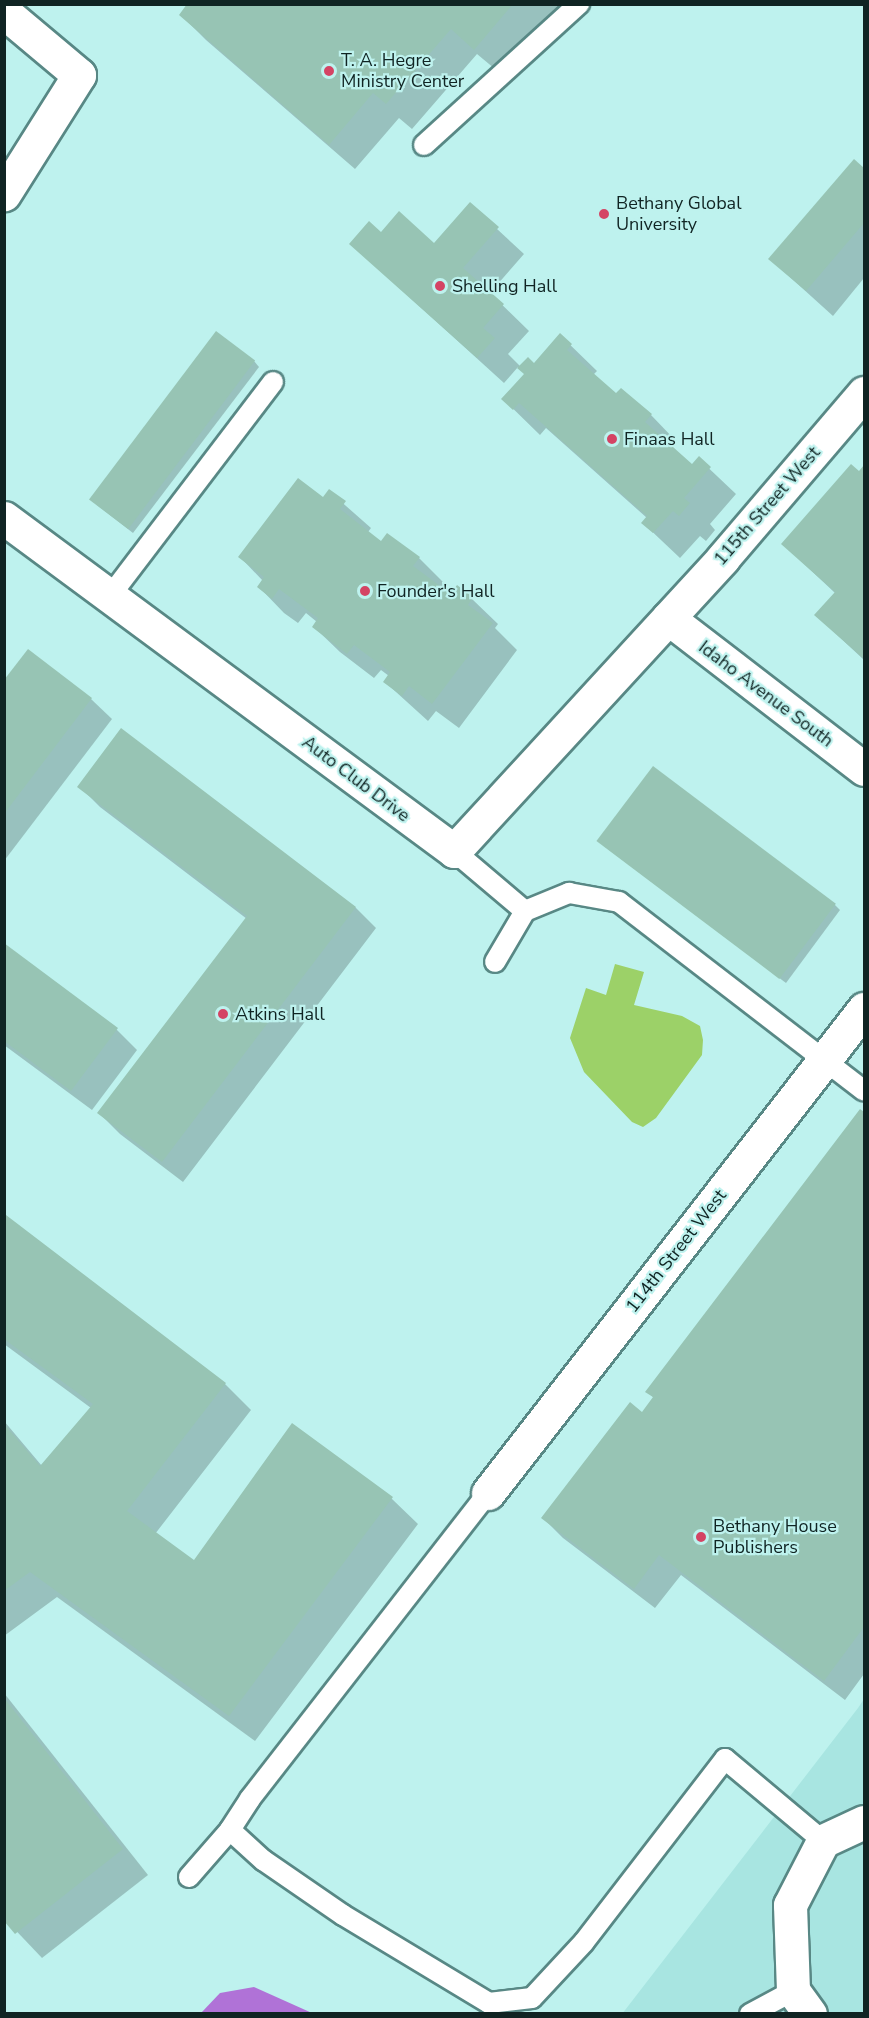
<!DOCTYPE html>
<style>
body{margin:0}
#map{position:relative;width:869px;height:2018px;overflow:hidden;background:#bef2ee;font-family:"Nunito Sans",sans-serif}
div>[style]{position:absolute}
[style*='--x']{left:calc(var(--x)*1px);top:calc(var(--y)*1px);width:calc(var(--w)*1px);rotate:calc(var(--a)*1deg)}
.built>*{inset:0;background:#a8e5e1}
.green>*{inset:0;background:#9cd168}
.water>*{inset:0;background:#b072d7}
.shadow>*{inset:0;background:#0003}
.building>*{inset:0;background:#97c4b4;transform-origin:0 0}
.roads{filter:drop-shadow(2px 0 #588885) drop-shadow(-2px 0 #588885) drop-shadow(0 2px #588885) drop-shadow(0 -2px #588885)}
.service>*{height:20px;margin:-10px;padding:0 10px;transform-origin:10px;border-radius:10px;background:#fff}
.minor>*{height:33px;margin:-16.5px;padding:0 16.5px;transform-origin:16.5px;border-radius:16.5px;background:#fff}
.tertiary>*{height:33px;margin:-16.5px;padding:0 16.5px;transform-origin:16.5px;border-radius:16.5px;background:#fff}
.dots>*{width:16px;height:16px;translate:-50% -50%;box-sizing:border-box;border:3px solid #bef2ee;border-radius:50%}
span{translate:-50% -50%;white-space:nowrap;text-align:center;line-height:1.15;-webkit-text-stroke:4.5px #bef2ee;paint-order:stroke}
.poi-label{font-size:18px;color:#102423}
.left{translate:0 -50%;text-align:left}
.street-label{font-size:18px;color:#102423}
.frame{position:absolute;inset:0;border:6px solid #102423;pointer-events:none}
</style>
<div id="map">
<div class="built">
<div style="clip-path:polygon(864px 1699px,864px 2013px,622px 2014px,858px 1708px)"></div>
</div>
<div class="green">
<div style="clip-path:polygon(615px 964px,644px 972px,634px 1005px,682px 1016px,700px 1026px,703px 1040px,702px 1055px,656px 1118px,643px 1127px,632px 1122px,584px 1072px,570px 1038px,586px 988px,606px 995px)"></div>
</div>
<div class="water">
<div style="clip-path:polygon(254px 1987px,312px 2013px,201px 2013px,220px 1993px)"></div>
</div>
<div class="shadow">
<div style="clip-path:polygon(189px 4px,561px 4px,501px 74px,477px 54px,412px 129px,399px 118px,355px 169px,206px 40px,181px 15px)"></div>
<div style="clip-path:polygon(854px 161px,864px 170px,864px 278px,833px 316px,770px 259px)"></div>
<div style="clip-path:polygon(470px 204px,524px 254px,490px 293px,529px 331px,508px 354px,521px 367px,534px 365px,560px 335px,597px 371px,593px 375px,616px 395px,651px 415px,676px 441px,671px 448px,692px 466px,699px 459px,736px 494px,710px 524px,715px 530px,706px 541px,700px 536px,680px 558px,643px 523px,647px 518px,546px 428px,540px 435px,503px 399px,526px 374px,518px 367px,504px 383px,351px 244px,381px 234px,434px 245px)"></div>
<div style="clip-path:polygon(254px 361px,259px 367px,133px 533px,97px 505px)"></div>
<div style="clip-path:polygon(864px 467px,864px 660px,816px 615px,835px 593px,783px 544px)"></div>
<div style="clip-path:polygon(329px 491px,371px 528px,368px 532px,382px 543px,388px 535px,419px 558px,445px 584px,441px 589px,451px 596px,457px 587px,472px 599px,498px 624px,495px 628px,517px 650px,459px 728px,436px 711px,428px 721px,385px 682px,389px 676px,381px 670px,374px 678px,340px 652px,314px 627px,317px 622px,306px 613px,298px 623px,284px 613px,259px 587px,263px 581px,240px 557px,323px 499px)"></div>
<div style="clip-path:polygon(4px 683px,91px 699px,112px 719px,4px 861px)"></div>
<div style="clip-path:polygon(122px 730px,356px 908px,376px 928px,183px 1182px,120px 1134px,99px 1113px,247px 919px,100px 807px,79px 786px)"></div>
<div style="clip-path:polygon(604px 846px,835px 905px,840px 910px,786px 983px)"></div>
<div style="clip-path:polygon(4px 945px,117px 1030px,137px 1050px,92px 1110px,4px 1045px)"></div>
<div style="clip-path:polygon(861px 1111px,864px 1114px,864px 1674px,845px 1700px,681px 1575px,655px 1608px,563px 1538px,543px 1518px,642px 1414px,654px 1398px,647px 1391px)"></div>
<div style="clip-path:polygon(6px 1217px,225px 1384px,251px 1410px,155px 1534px,194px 1562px,293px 1425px,392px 1499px,418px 1524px,255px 1741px,57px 1597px,4px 1636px,4px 1421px,42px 1466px,91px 1408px,4px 1344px)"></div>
<div style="clip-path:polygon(4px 1693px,148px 1875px,42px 1958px,4px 1918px)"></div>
</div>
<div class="building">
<div style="clip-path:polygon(187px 4px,513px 4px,474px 50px,451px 29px,386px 104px,373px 93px,329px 145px,179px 15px)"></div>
<div style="clip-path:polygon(854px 159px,864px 168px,864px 223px,806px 291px,768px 259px)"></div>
<div style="clip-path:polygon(470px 202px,499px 227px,463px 268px,504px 304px,483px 328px,495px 338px,477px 358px,349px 244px,369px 221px,381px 232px,399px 211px,434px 243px)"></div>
<div style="left:216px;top:331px;width:49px;height:211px;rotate:37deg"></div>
<div style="clip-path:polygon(560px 333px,572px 344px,567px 350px,616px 393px,621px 388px,652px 414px,645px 422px,692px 464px,699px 456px,711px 467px,684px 498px,690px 503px,679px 516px,673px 511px,653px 533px,641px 523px,647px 516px,519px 403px,513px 410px,501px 399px,524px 374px,517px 368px,528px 357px,534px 363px)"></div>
<div style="clip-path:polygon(851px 464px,859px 471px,864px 465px,864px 659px,814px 615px,835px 592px,781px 544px)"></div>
<div style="clip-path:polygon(298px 478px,323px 497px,329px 489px,346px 501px,340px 509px,381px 541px,387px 533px,420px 557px,413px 566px,451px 594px,457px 585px,473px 597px,468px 605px,493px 623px,432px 704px,409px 686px,402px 696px,383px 682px,390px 672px,354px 645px,347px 654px,312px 627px,318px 618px,279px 589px,272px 599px,257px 587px,264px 577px,238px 557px)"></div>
<div style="clip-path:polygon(28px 649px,92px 698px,4px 814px,4px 680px)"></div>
<div style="clip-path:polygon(121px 728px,356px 907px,162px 1162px,97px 1113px,247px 916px,77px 787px)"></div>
<div style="left:653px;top:766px;width:229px;height:94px;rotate:37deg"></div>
<div style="clip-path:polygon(4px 943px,118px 1028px,71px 1091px,4px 1041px)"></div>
<div style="clip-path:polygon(860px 1109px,864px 1112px,864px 1627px,824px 1681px,659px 1555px,634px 1589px,541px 1518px,630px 1402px,642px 1412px,653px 1397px,645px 1392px)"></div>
<div style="clip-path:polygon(6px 1215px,226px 1383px,127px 1511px,194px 1560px,292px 1423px,393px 1497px,229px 1716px,30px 1572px,4px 1591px,4px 1424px,40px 1466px,93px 1404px,4px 1339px)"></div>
<div style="clip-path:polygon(4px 1698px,123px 1849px,15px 1934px,4px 1921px)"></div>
</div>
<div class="roads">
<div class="service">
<div style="--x:424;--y:145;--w:210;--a:-42.3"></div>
<div style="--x:110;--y:596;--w:269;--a:-52.7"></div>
<div style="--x:454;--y:851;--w:93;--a:40.2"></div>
<div style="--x:525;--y:911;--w:59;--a:120.5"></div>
<div style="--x:525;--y:911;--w:48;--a:-22.2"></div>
<div style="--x:569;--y:893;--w:51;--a:10.2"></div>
<div style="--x:619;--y:902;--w:309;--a:37.6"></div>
<div style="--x:488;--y:1493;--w:388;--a:127.9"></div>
<div style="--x:250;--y:1799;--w:37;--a:123"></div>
<div style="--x:230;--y:1830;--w:45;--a:42.3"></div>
<div style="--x:263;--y:1860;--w:97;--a:34.5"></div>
<div style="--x:343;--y:1915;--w:170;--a:31.1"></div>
<div style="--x:489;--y:2003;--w:43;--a:-6.6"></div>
<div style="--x:532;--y:1998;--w:76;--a:-47.1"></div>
<div style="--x:584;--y:1942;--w:231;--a:-52.4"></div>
<div style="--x:725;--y:1759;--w:128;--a:39.9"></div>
<div style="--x:189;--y:1877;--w:62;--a:-48.9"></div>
<div style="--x:750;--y:2014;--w:49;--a:-28.1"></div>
</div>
<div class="minor">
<div style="--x:4;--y:12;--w:98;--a:40"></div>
<div style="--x:79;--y:75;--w:141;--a:122.2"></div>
<div style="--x:4;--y:518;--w:560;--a:36.5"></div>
<div style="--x:454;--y:851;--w:398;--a:-47.4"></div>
<div style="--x:723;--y:558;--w:217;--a:-49.5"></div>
<div style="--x:668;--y:618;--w:247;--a:37.6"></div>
<div style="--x:488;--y:1493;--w:613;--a:-52.16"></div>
</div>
<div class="tertiary">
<div style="--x:810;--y:2014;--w:29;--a:-126"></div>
<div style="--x:793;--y:1991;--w:86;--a:-92"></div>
<div style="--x:790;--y:1905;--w:72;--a:-62.7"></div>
<div style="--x:823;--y:1841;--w:45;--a:-24.9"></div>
</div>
</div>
<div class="dots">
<div style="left:329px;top:71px;background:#d44464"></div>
<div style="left:604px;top:214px;background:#d44464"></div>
<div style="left:440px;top:286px;background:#d44464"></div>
<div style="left:612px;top:439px;background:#d44464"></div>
<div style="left:365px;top:591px;background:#d44464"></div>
<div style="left:223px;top:1014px;background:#d44464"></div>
<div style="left:701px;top:1537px;background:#d44464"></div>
</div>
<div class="poi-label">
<span class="left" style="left:341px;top:71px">T. A. Hegre<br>Ministry Center</span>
<span class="left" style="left:616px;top:214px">Bethany Global<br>University</span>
<span class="left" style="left:452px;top:286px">Shelling Hall</span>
<span class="left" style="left:624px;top:439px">Finaas Hall</span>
<span class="left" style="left:377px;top:591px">Founder's Hall</span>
<span class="left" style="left:235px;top:1014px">Atkins Hall</span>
<span class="left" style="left:713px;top:1537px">Bethany House<br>Publishers</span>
</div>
<div class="street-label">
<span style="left:767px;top:506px;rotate:-49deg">115th Street West</span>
<span style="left:766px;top:694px;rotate:37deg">Idaho Avenue South</span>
<span style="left:356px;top:779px;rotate:37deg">Auto Club Drive</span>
<span style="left:676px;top:1251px;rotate:-52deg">114th Street West</span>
</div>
<div class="frame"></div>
</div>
